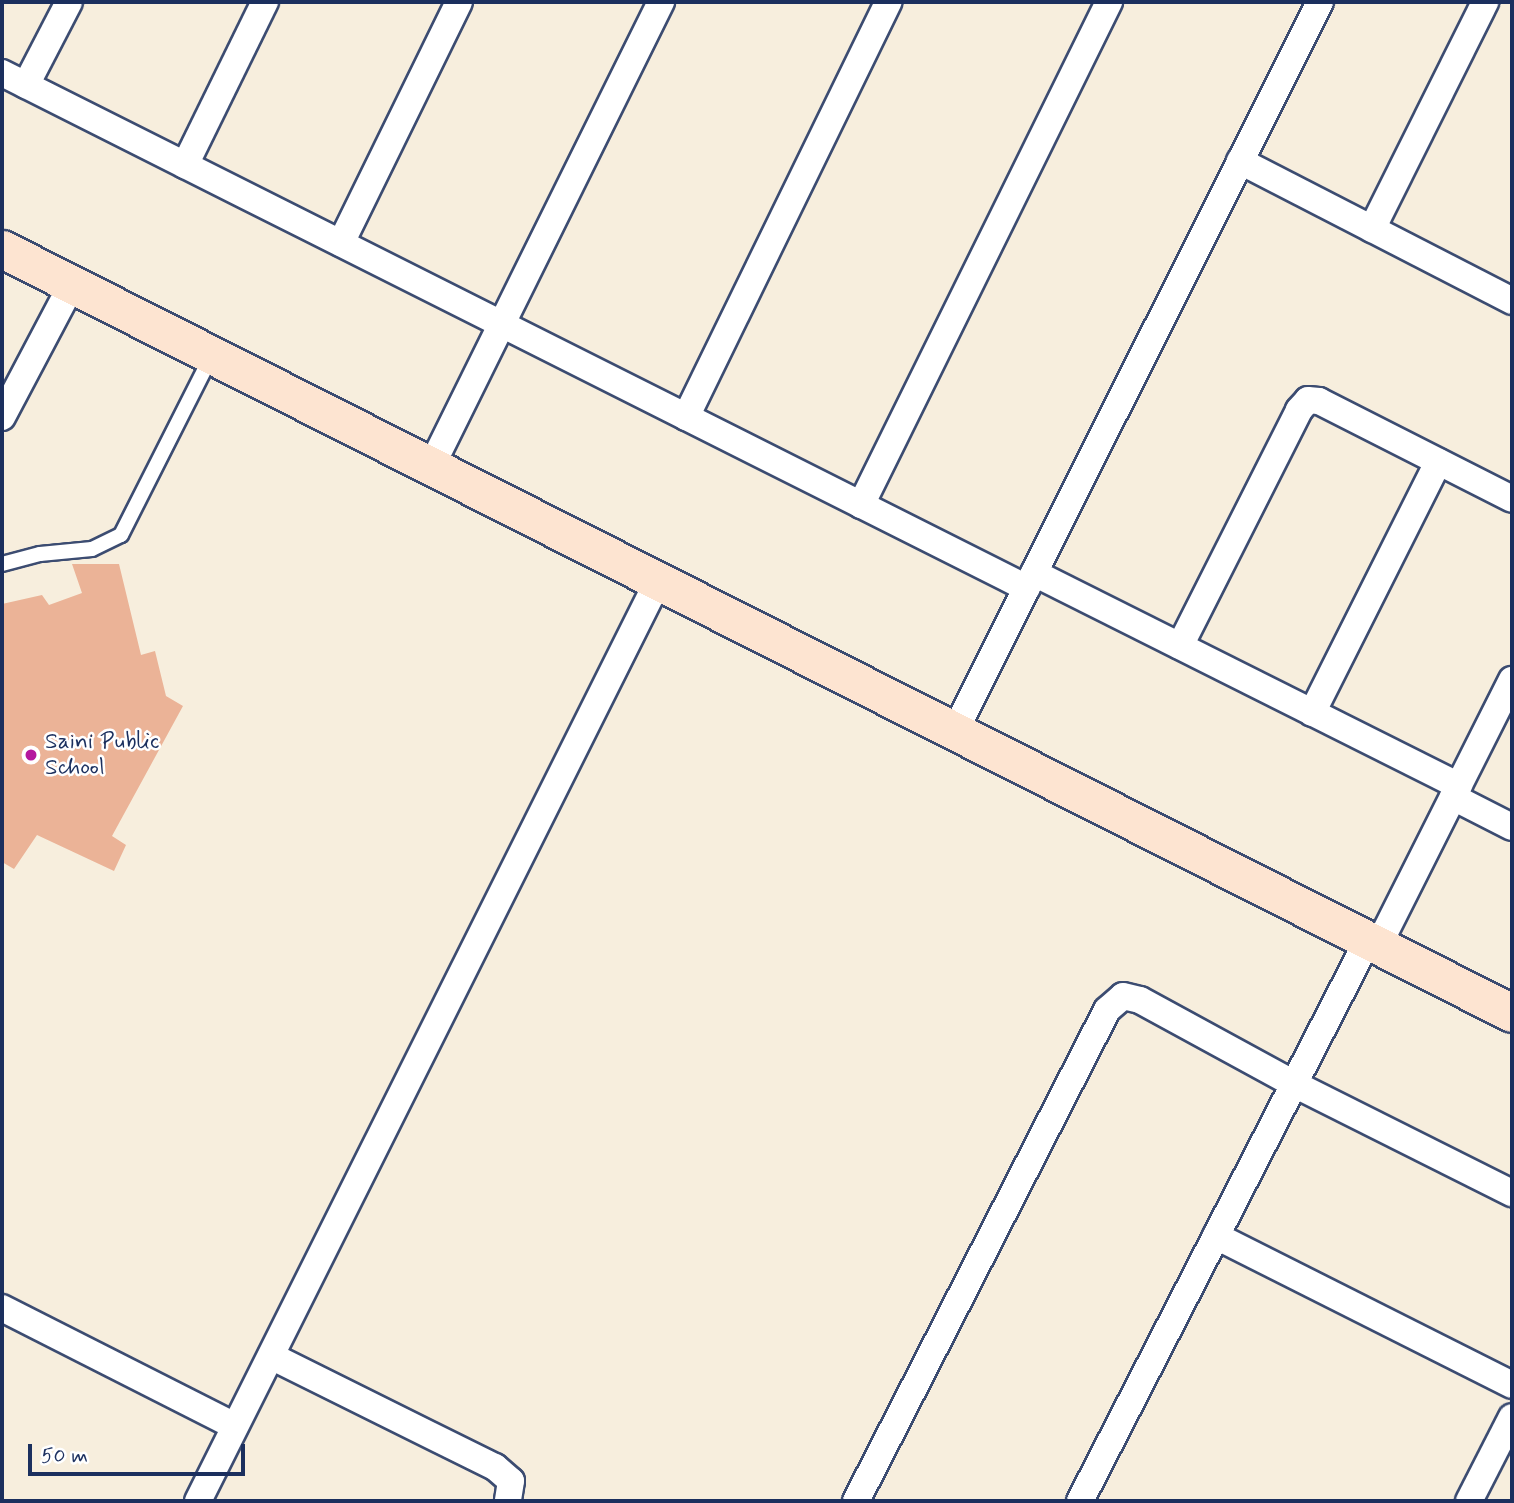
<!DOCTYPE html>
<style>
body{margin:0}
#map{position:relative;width:1514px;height:1503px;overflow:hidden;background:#f7eedd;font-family:Mynerve,sans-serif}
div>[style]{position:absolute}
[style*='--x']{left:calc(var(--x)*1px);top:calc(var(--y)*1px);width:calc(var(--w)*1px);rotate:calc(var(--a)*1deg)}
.building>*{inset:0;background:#ebb397}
.roads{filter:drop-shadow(2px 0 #3c4c71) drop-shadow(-2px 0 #3c4c71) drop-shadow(0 2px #3c4c71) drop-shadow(0 -2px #3c4c71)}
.lane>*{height:14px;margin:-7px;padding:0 7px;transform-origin:7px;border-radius:7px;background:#fff}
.street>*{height:26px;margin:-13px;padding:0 13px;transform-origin:13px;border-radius:13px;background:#fff}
.secondary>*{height:37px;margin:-18.5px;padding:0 18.5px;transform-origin:18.5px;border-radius:18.5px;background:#fde4d1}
.dots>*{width:19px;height:19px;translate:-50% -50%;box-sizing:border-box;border:4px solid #fff;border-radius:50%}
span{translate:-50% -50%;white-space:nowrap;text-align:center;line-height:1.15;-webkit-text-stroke:5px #fff;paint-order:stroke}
.poi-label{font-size:23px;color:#1b2f5e}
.left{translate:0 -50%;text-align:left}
.frame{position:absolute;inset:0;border:4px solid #1b2f5e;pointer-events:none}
.scale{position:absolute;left:28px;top:1444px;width:217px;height:32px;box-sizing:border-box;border:4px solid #1b2f5e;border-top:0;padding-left:9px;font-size:21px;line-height:24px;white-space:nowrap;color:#1b2f5e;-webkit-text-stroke:5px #fff;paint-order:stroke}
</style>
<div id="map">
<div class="building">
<div style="clip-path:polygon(72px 564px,119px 564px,141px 655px,155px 651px,166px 696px,183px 706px,112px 836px,126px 845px,114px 871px,37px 835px,14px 869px,2px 862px,2px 604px,42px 595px,49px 605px,82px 593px)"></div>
</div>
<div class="roads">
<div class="lane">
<div style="--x:2;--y:564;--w:39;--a:-15"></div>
<div style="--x:40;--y:554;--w:52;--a:-5.5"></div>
<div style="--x:92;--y:549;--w:32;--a:-26"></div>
<div style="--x:121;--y:535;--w:199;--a:-63.2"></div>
</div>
<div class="street">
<div style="--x:2;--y:73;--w:1147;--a:26.68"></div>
<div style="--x:26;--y:85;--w:93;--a:-62.6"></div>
<div style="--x:1240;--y:161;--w:306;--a:27.2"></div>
<div style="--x:185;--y:165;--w:182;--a:-63.9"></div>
<div style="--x:1372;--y:229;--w:254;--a:-63.5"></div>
<div style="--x:341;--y:243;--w:268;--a:-63.9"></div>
<div style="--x:2;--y:417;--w:150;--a:-62.2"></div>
<div style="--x:686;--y:417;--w:462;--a:-64"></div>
<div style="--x:431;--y:467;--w:519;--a:-63.68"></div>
<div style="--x:861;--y:505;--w:561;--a:-63.75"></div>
<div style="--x:1034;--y:573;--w:475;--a:26.6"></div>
<div style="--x:1180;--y:646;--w:264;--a:-63.2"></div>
<div style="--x:1299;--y:410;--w:13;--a:-48"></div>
<div style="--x:1308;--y:400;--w:11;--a:5"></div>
<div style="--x:1319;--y:401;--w:216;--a:26.9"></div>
<div style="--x:1312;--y:713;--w:281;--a:-63.3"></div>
<div style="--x:955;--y:731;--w:815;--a:-63.4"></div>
<div style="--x:1453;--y:797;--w:66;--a:27"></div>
<div style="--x:1378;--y:946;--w:298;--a:-63.3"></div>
<div style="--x:1216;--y:1236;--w:331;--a:26.7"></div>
<div style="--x:2;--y:1308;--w:261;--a:26.9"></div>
<div style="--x:271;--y:1356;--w:250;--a:26.4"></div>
<div style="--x:495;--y:1467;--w:21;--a:41"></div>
<div style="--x:511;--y:1481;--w:20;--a:99"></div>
<div style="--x:198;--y:1501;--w:1029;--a:-63.43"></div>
<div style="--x:856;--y:1501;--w:551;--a:-62.92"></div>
<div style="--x:1107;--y:1010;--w:21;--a:-41"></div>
<div style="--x:1123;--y:996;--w:17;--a:13"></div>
<div style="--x:1140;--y:1000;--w:175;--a:28.6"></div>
<div style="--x:1294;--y:1084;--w:244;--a:26.6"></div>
<div style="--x:1080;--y:1501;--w:631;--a:-62.83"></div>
<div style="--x:1469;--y:1501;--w:94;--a:-62.9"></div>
</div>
<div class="secondary">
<div style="--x:2;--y:249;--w:1692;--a:26.84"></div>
</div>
</div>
<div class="dots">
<div style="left:31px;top:755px;background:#b5179e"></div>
</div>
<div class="poi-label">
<span class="left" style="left:45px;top:755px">Saini Public<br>School</span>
</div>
<div class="frame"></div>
<div class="scale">50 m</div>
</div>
